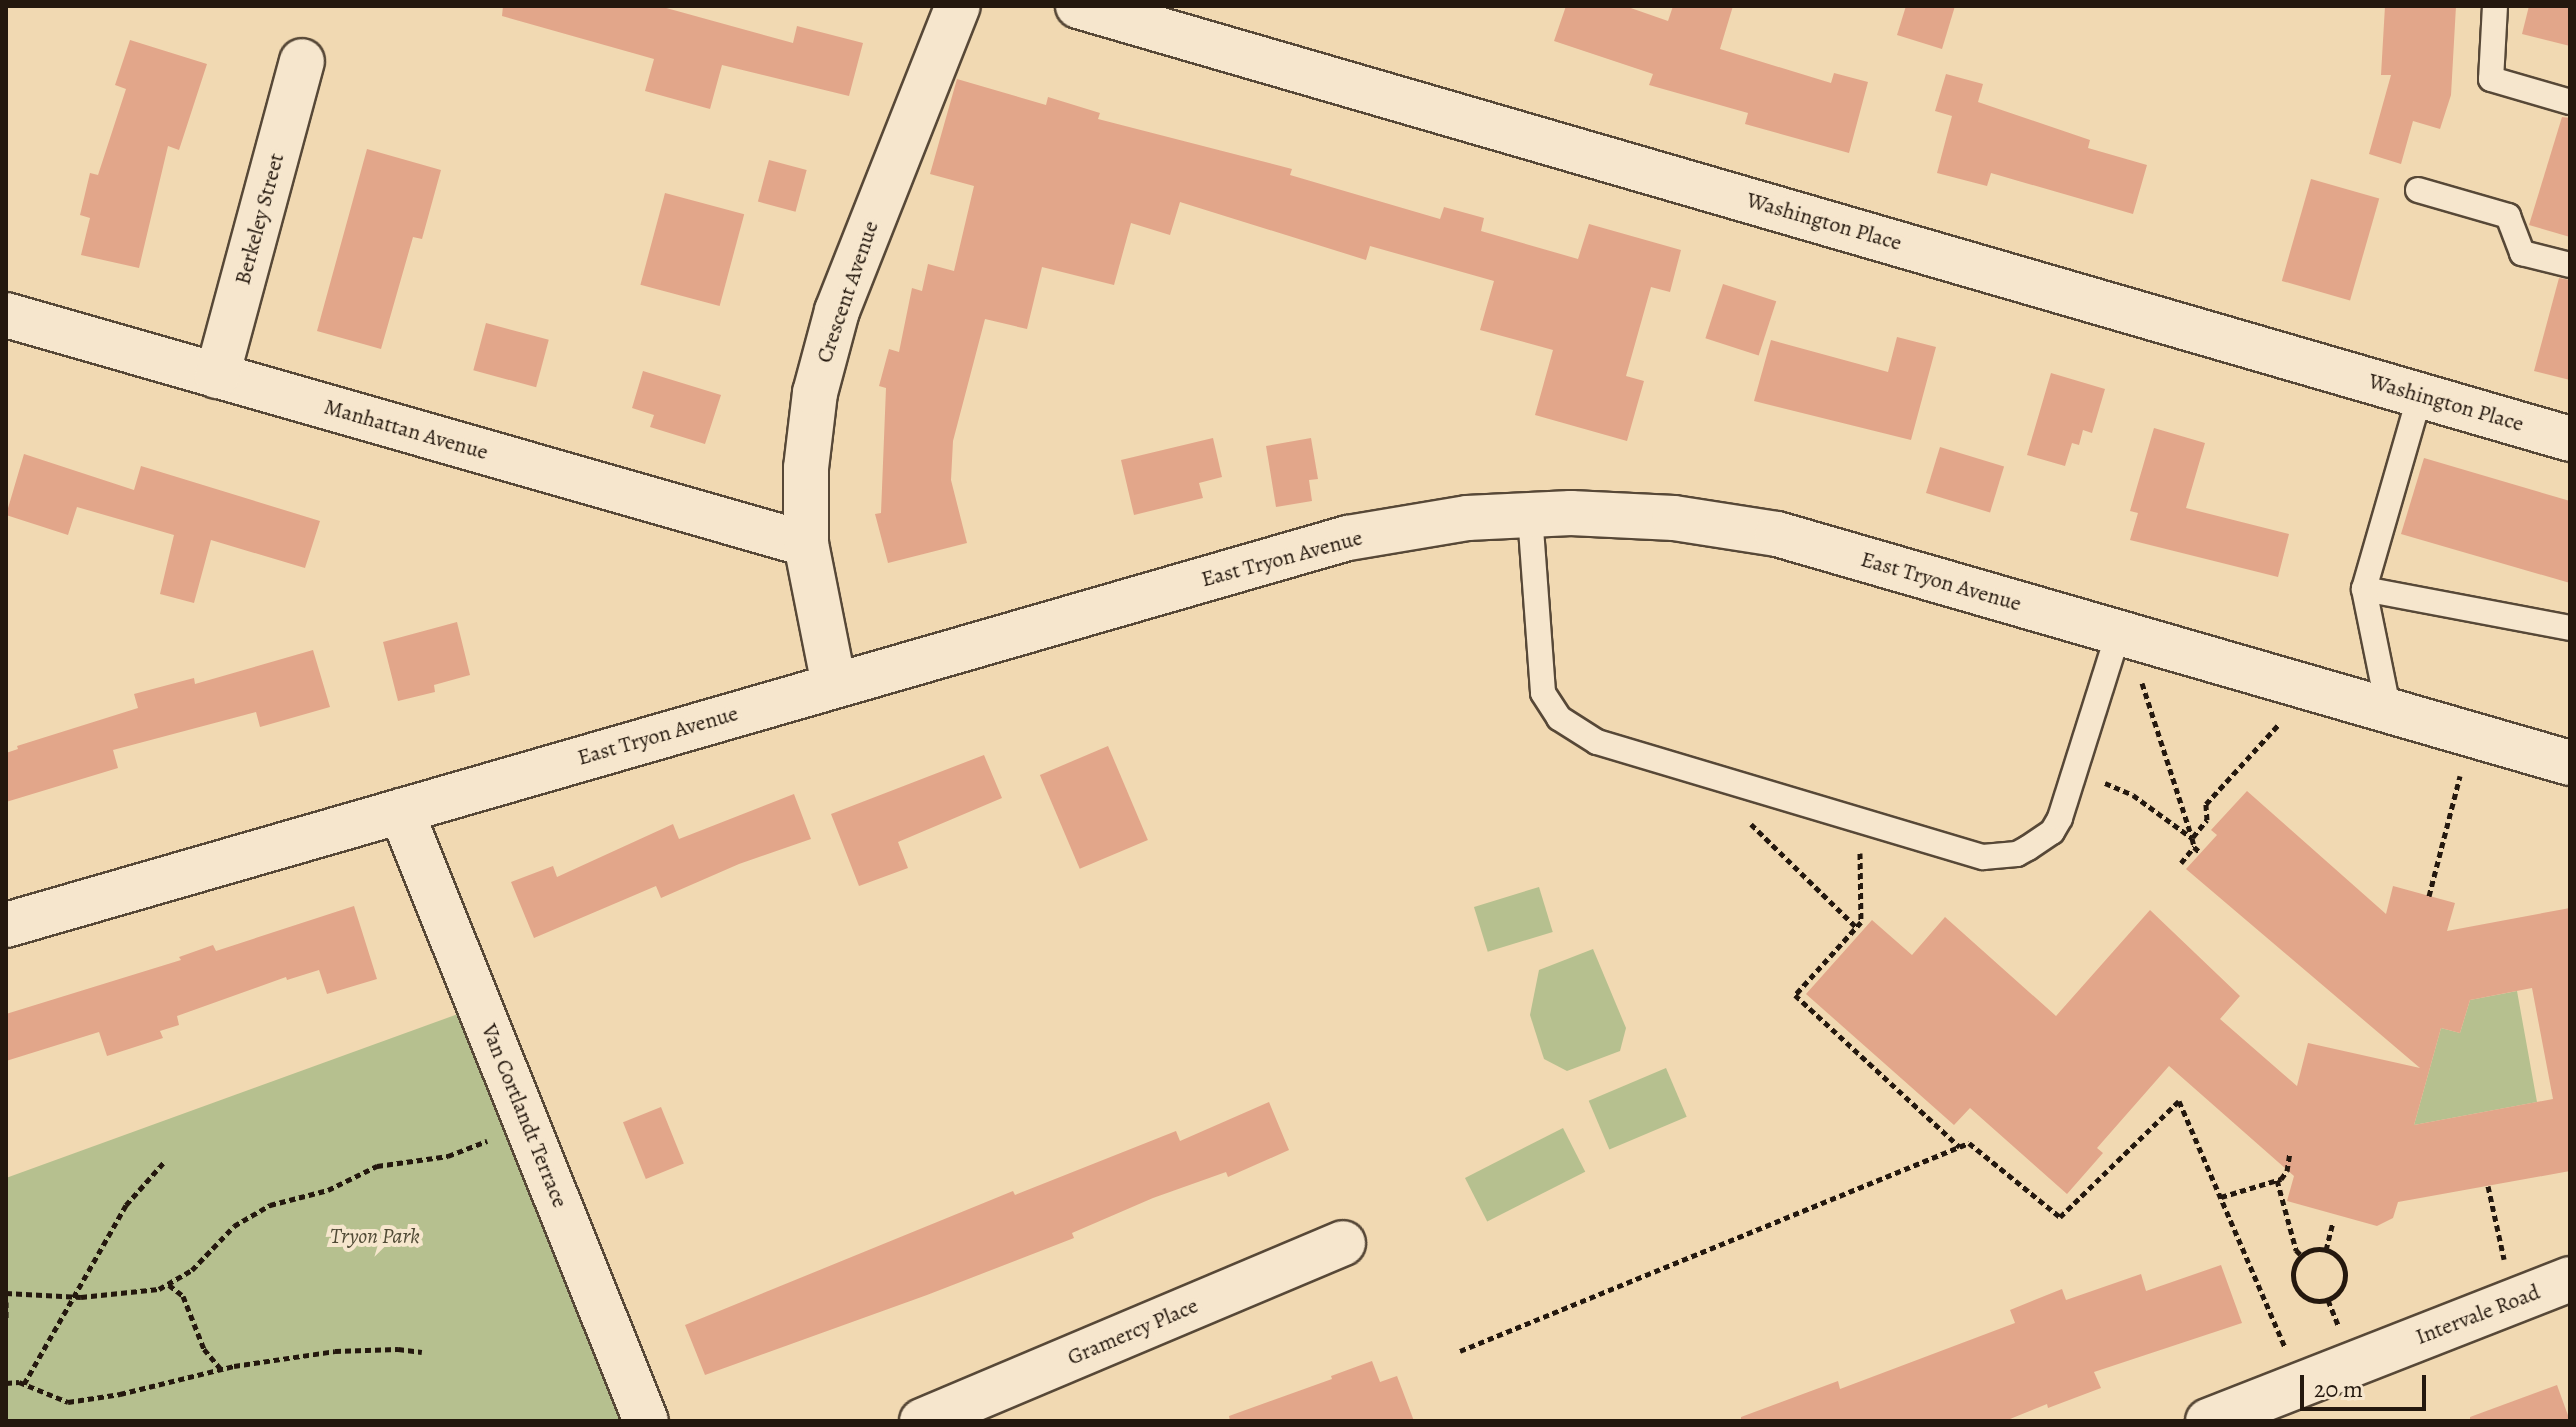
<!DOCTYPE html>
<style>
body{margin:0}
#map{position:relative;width:2576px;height:1427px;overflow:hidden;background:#f1d9b2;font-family:Alegreya,serif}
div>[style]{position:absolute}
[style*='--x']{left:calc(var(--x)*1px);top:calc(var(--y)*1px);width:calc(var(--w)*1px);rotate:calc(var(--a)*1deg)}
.green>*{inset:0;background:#b6c08f;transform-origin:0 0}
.building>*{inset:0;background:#e2a68a;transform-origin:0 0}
.path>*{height:5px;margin-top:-2.5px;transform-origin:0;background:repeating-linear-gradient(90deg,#24180e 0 6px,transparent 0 10px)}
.path>.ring{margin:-2.5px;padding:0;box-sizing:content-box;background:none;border:5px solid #24180e;border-radius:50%}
.roads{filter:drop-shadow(2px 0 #574837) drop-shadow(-2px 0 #574837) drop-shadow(0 2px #574837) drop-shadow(0 -2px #574837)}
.lane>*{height:24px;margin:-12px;padding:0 12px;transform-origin:12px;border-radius:12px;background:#f6e6cd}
.street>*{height:44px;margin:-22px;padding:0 22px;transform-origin:22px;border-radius:22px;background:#f6e6cd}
span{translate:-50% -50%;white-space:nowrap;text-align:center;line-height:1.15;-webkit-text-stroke:8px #f6e6cd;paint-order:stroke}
.street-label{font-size:22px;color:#24180e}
.park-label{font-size:22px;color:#504a35;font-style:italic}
.frame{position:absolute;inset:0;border:8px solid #24180e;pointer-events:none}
.scale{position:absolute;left:2300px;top:1375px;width:126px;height:36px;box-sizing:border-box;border:4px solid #24180e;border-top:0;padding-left:10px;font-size:24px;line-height:28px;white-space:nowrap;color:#24180e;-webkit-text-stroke:6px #f6e6cd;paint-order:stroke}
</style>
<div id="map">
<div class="green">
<div style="left:1539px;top:887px;width:47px;height:68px;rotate:73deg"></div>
<div style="clip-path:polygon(1593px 949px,1626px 1028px,1620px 1051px,1567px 1071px,1544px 1059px,1530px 1015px,1539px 970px)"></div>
<div style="clip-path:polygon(2517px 991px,2537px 1102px,2414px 1125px,2441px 1028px,2460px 1033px,2470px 1000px)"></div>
<div style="clip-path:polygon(480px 1006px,646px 1421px,6px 1421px,6px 1178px)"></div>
<div style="left:1666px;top:1068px;width:53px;height:84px;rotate:67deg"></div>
<div style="left:1563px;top:1128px;width:49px;height:110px;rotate:63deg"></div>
</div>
<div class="building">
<div style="clip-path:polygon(503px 6px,659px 6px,793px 43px,797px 26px,863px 43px,849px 96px,722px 65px,710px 109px,645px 91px,654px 59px,502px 16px)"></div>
<div style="clip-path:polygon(1566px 6px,1625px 6px,1668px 21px,1673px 6px,1733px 6px,1720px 49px,1831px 83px,1834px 73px,1868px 82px,1849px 153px,1745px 124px,1748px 113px,1649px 85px,1653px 74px,1554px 41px)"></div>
<div style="clip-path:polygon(1906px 6px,1955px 6px,1942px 49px,1897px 35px)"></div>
<div style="clip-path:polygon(2385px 6px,2456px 6px,2451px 95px,2440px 129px,2413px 121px,2401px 164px,2369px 154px,2391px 75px,2381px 75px)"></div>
<div style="clip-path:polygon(2529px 6px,2570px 6px,2570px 46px,2522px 34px)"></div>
<div style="clip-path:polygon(130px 40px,207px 64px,179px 150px,168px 146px,139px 268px,81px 255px,90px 218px,80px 215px,90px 173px,98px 175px,126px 89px,115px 85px)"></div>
<div style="clip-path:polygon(1946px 74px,1983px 84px,1978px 102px,2090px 140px,2088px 148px,2147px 165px,2133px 214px,1991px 173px,1987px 186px,1937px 173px,1952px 116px,1935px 111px)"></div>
<div style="clip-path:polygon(957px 79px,1046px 105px,1048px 97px,1100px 113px,1098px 119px,1292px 169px,1290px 175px,1440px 219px,1444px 207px,1484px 218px,1481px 231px,1578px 259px,1589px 224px,1681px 250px,1670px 292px,1651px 287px,1626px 376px,1644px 381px,1627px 441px,1535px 415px,1553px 350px,1480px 330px,1494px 281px,1370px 246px,1366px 260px,1180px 202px,1170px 235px,1131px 223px,1114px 285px,1042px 267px,1027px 329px,985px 319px,953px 441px,951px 480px,967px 543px,888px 563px,875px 514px,881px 513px,886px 388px,879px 386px,889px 349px,899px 352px,912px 288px,922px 291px,928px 264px,954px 271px,974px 186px,930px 174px)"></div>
<div style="clip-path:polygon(2562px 117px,2570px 118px,2570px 237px,2529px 225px)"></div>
<div style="clip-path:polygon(367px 149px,441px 170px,422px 239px,413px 237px,381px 349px,317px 331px)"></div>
<div style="left:769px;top:160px;width:39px;height:43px;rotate:15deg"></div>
<div style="left:2311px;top:179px;width:71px;height:106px;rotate:16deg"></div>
<div style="left:665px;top:193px;width:82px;height:95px;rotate:15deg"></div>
<div style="clip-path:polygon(2559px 278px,2570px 280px,2570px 380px,2534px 371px)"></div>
<div style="left:1723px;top:284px;width:56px;height:57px;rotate:18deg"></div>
<div style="left:486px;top:323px;width:65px;height:49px;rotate:15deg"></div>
<div style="clip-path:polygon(1897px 337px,1936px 347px,1911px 440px,1754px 401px,1771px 340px,1888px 372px)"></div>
<div style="clip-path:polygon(643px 371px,721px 395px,705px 444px,650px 427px,654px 415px,632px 408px)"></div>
<div style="clip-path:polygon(2051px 373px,2105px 389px,2092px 433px,2083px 430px,2079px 445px,2072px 443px,2065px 466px,2027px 455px)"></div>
<div style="clip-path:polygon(2154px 428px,2205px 443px,2186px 508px,2289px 534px,2278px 577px,2130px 540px,2138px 513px,2130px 511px)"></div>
<div style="clip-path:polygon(1213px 438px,1222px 477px,1199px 483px,1203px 498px,1134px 515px,1121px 460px)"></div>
<div style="clip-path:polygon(1311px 438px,1318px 479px,1309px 480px,1312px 501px,1276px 507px,1266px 446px)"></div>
<div style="left:1940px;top:447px;width:67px;height:48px;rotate:17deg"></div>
<div style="clip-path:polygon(24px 454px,134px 490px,141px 466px,320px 521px,305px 568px,211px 540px,194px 603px,160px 594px,174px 535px,77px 507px,68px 535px,6px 515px)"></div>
<div style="clip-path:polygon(2424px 458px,2570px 501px,2570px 583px,2401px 534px)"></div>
<div style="clip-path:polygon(457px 622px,470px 675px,434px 685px,435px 692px,398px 701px,383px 642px)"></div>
<div style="clip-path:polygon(313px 650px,330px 707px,260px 727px,256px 712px,113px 750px,118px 768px,6px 802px,6px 753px,18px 749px,17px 746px,138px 708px,134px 694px,194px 678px,195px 684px)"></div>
<div style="left:1108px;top:746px;width:102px;height:74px;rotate:67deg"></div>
<div style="clip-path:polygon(984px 755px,1002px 798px,898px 842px,908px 868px,859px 886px,831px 814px)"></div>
<div style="clip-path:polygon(evenodd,2247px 791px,2386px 914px,2393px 886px,2455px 903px,2447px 931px,2570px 908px,2570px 1171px,2398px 1202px,2393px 1218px,2377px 1226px,2287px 1201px,2294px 1176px,2169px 1066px,2097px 1148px,2103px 1153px,2067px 1194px,1970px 1108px,1954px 1125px,1806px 994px,1872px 920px,1912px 955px,1945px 917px,2056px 1016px,2150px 910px,2240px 996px,2220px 1019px,2297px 1086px,2308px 1043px,2420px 1068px,2186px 869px,2217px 835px,2211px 830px,2247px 791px,2532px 988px,2553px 1099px,2414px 1125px,2441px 1028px,2460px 1033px,2470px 1000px,2532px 988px)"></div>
<div style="clip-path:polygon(794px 794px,811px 839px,739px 864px,661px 898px,656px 886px,534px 938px,511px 882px,553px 866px,557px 877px,673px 824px,679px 839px)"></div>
<div style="clip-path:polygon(354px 906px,377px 979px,327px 994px,319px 970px,287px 980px,286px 977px,177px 1016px,179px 1025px,160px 1031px,163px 1038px,107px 1056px,99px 1032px,6px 1061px,6px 1014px,181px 960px,179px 957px,213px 945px,216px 951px)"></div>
<div style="clip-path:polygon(1269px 1102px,1289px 1150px,1228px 1177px,1226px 1172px,1153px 1198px,1072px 1233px,1074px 1238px,927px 1295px,705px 1375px,685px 1325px,1013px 1191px,1015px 1195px,1176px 1131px,1180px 1141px)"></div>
<div style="left:661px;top:1107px;width:61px;height:41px;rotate:68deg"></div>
<div style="clip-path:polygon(2221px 1265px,2242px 1323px,2094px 1372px,2101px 1388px,2048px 1408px,2047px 1404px,2005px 1421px,1741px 1421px,1741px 1417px,1838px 1381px,1840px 1389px,2015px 1323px,2010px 1310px,2062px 1289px,2066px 1300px,2141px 1274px,2146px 1291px)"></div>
<div style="clip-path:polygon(1372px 1361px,1380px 1382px,1397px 1376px,1414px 1421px,1230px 1421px,1229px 1416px,1332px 1379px,1331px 1376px)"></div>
<div style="clip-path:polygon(2557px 1385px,2570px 1421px,2470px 1421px,2470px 1417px)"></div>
</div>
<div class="path">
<div style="--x:2142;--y:683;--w:163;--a:72.1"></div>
<div style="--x:2105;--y:783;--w:30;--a:23"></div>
<div style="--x:2133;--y:795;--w:73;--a:36.1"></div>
<div style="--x:2192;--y:838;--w:9;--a:77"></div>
<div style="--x:1751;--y:824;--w:147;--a:44.4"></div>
<div style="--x:2193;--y:837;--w:22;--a:-51"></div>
<div style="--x:2207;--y:820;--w:16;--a:-94"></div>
<div style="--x:2206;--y:804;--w:108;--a:-47.6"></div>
<div style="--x:1860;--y:853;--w:69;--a:89.2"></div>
<div style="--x:1861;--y:922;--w:98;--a:132.1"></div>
<div style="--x:1795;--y:995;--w:224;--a:42.7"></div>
<div style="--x:2181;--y:863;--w:21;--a:-51"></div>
<div style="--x:2194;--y:847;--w:9;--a:41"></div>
<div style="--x:2429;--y:896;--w:124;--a:-75.5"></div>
<div style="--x:2277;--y:1180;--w:73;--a:74.8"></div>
<div style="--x:2296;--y:1250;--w:8;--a:45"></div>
<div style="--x:2488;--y:1186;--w:75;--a:77.6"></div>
<div style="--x:2221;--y:1197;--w:63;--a:-16.7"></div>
<div style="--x:2281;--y:1179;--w:10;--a:-53"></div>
<div style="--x:2287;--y:1171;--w:19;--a:-81"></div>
<div class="ring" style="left:2293px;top:1249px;width:47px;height:47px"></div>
<div style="--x:2326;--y:1250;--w:29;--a:-76"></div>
<div style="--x:169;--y:1285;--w:18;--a:38"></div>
<div style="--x:183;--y:1296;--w:57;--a:68.4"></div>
<div style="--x:204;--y:1349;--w:25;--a:50"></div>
<div style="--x:6;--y:1293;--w:75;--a:3.1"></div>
<div style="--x:81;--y:1297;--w:78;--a:-5.9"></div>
<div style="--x:159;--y:1289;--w:38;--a:-30"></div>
<div style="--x:192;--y:1270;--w:61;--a:-46.3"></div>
<div style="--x:234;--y:1226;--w:42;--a:-30.3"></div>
<div style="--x:270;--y:1205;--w:60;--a:-14.5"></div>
<div style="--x:328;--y:1190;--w:55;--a:-26.1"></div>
<div style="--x:377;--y:1166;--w:72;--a:-8"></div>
<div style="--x:448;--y:1156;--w:42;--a:-21"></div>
<div style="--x:2328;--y:1300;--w:27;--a:68"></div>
<div style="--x:6;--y:1302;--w:16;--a:90"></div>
<div style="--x:1460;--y:1351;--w:550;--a:-22.23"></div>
<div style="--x:1969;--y:1143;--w:117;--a:39.1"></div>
<div style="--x:2060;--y:1217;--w:166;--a:-44.3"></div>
<div style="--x:2179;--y:1101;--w:268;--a:66.7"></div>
<div style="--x:6;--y:1383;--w:13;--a:-4"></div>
<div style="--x:19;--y:1382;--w:53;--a:22.2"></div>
<div style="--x:68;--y:1402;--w:53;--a:-8.7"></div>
<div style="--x:120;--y:1394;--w:117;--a:-13.8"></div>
<div style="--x:234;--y:1366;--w:102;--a:-8.4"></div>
<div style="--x:335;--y:1351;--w:63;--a:-1.8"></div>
<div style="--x:398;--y:1349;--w:24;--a:7"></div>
<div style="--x:24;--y:1384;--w:206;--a:-60.3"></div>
<div style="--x:126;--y:1205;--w:57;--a:-48.5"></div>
</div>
<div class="roads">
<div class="lane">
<div style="--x:2495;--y:6;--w:73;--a:93.1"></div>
<div style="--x:2491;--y:79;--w:82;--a:16.2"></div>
<div style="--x:2418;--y:190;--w:94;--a:16.1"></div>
<div style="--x:2508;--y:216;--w:40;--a:69"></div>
<div style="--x:2522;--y:253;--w:49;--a:14"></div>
<div style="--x:1530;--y:515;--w:178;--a:85.8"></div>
<div style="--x:1543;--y:693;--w:30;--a:57"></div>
<div style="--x:1559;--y:718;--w:45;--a:32.3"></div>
<div style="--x:1597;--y:742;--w:403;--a:16.6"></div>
<div style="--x:1983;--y:857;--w:34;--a:-5"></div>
<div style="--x:2017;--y:854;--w:13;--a:-29"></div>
<div style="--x:2028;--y:848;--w:29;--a:-34"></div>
<div style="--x:2052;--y:832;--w:16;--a:-60"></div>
<div style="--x:2060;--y:818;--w:193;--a:-72.5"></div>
<div style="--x:2364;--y:589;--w:210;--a:10.7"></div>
<div style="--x:2389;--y:712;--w:126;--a:-101.5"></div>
<div style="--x:2364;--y:589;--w:202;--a:-73.9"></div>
</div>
<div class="street">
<div style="--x:1078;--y:6;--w:1554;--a:16.18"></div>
<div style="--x:6;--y:315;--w:832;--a:15.97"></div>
<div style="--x:217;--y:376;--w:326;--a:-74.9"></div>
<div style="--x:834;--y:685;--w:144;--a:-101.2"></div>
<div style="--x:806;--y:544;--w:76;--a:-90"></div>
<div style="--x:806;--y:468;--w:76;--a:-83.2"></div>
<div style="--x:815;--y:393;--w:85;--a:-75"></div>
<div style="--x:837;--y:311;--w:328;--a:-68.4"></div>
<div style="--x:401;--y:811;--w:657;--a:68.12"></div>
<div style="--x:6;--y:925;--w:1397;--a:-16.09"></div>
<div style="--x:1348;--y:538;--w:121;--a:-9.5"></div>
<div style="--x:1467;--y:518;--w:104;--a:-2.8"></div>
<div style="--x:1571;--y:513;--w:103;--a:2.8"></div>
<div style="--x:1674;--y:518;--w:104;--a:8.8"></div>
<div style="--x:1777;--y:534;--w:825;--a:16.11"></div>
<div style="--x:922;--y:1421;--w:457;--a:-22.9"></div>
<div style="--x:2208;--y:1421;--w:389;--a:-21.4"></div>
</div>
</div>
<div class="street-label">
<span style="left:260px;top:219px;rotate:-75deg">Berkeley Street</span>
<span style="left:1824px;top:222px;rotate:16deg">Washington Place</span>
<span style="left:848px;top:292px;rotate:-71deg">Crescent Avenue</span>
<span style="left:2446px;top:403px;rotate:16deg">Washington Place</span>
<span style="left:406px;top:430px;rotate:16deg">Manhattan Avenue</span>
<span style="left:1282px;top:559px;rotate:-15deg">East Tryon Avenue</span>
<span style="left:1941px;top:582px;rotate:16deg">East Tryon Avenue</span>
<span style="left:658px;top:736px;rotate:-16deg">East Tryon Avenue</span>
<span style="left:524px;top:1116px;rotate:68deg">Van Cortlandt Terrace</span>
<span style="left:2478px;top:1315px;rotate:-21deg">Intervale Road</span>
<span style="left:1133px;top:1332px;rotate:-23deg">Gramercy Place</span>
</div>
<div class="park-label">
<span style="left:375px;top:1237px">Tryon Park</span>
</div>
<div class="frame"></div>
<div class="scale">20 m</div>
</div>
